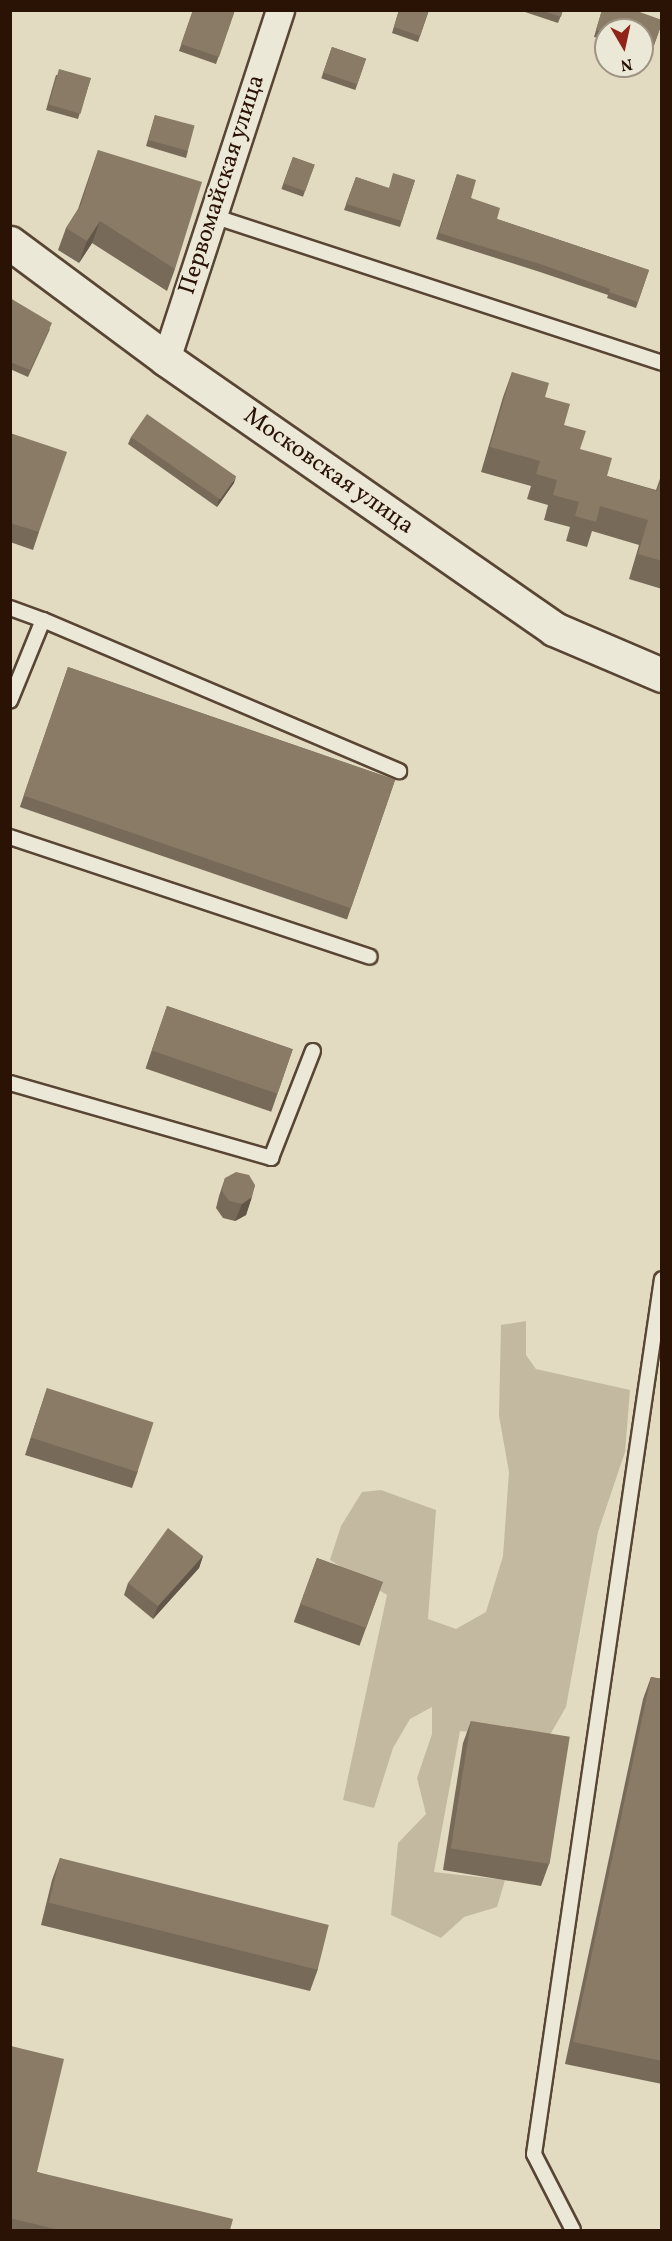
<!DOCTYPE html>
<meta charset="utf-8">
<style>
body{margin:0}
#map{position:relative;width:672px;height:2241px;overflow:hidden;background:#e2dbc1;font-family:Vollkorn,serif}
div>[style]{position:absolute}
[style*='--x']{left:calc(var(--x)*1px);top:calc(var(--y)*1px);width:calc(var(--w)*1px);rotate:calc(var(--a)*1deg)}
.green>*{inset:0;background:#c3b9a1}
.roads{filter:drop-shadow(2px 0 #584534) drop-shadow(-2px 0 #584534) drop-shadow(0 2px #584534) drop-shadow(0 -2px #584534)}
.service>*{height:14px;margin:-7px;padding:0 7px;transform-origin:7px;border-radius:7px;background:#ece8d7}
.minor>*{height:27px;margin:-13.5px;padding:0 13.5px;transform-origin:13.5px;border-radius:13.5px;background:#ece8d7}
.tertiary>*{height:33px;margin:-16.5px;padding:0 16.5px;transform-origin:16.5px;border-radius:16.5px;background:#ece8d7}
.wall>*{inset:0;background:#776a59;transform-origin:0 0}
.shaded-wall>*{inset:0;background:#615648}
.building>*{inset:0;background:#8a7b67;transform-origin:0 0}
span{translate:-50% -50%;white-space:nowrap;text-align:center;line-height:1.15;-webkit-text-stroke:4.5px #ece8d7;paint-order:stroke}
.street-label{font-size:24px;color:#2a1305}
.frame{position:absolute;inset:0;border:12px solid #2a1305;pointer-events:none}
.north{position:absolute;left:594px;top:18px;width:60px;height:60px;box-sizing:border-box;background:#ece8d7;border:2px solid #9e9383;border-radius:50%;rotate:171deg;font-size:16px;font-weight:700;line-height:24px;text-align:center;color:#2a1305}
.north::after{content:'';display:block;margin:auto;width:21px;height:27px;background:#8f2418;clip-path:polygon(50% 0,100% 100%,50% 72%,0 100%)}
</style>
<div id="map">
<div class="green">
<div style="clip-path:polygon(526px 1321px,526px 1355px,536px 1369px,630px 1390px,625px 1452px,598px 1532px,566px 1707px,547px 1740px,460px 1731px,434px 1872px,505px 1880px,497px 1907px,464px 1917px,441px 1938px,391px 1915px,398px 1843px,426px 1814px,417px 1778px,432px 1734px,432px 1707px,410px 1719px,393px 1748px,374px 1808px,343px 1800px,387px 1595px,330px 1560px,341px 1526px,362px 1492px,381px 1490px,436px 1510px,428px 1619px,456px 1629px,486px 1612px,503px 1556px,509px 1472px,499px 1416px,501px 1325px)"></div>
</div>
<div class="roads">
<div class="service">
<div style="--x:213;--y:216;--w:472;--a:18.1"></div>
<div style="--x:10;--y:608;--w:35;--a:20"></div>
<div style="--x:43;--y:620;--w:87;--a:112.2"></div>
<div style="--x:43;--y:620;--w:387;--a:23"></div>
<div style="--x:10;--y:837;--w:379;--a:18.4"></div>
<div style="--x:10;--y:1083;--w:272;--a:16"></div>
<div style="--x:271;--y:1158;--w:115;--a:-68.6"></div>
<div style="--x:573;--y:2230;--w:85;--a:-117.2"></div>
<div style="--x:534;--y:2154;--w:884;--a:-81.68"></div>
</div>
<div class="minor">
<div style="--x:166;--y:359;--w:367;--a:-71.9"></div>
</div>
<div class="tertiary">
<div style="--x:10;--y:243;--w:194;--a:36.6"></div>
<div style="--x:166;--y:359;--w:473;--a:34.8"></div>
<div style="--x:554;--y:629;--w:117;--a:23.1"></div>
</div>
</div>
<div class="wall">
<div style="clip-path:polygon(193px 10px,235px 10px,216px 64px,179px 51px)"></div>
<div style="clip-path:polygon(399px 10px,429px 10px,418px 42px,392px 33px)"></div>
<div style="clip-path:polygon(519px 10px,563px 10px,558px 23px)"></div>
<div style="clip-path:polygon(602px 10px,634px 10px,662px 23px,652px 51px,642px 47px,642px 30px,606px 30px,606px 40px,594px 37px)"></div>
<div style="left:332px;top:47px;width:36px;height:33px;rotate:19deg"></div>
<div style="clip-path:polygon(56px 75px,91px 78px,78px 119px,46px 110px)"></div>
<div style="clip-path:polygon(155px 115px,188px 151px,186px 158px,146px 146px)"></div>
<div style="clip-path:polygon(98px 150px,175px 269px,167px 291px,92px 243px,79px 263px,58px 250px,66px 228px,78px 209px)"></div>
<div style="left:293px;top:157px;width:23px;height:34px;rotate:20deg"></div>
<div style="clip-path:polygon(457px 174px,471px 198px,497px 219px,649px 270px,636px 308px,607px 298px,608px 295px,540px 272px,436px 239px)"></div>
<div style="clip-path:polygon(356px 177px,388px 188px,415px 180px,400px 227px,344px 210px)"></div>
<div style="clip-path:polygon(10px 298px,50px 329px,28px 377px,10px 369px)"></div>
<div style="clip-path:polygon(512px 372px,545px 397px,580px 449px,607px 476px,656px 490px,662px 473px,662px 589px,629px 579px,639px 545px,592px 531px,587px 547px,566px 541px,570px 527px,544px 520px,548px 505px,527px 499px,531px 486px,481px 472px,503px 397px)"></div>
<div style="clip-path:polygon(10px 433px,39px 532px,33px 550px,10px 542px)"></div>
<div style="clip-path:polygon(131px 437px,234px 483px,217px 507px,128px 444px)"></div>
<div style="left:68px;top:667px;width:346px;height:148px;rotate:19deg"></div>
<div style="left:167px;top:1006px;width:133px;height:66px;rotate:19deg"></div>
<div style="clip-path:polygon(225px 1178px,255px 1185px,246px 1215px,235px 1221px,223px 1218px,216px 1208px,219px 1196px)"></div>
<div style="clip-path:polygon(47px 1388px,138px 1471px,132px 1488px,25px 1455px)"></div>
<div style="clip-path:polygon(203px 1556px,199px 1568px,153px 1619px,124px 1595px,128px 1583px)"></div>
<div style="left:317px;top:1558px;width:70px;height:68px;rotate:20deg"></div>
<div style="clip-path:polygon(651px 1677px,662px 1679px,662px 2084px,565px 2064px,643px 1699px)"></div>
<div style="clip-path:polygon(471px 1721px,549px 1864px,541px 1886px,443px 1870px,463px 1743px)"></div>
<div style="clip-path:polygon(60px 1858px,318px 1969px,310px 1991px,41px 1925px,52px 1880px)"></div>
<div style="clip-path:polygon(11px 2046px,37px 2172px,230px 2230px,10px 2230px)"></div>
</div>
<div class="shaded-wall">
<div style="clip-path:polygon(100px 221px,92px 243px,79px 263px,87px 241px)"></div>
<div style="clip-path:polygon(236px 477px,234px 483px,217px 507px,219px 500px)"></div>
<div style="clip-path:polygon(252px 1197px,246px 1215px,235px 1221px,242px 1204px)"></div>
<div style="clip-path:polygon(203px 1556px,199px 1568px,153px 1619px,158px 1606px)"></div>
</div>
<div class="building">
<div style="clip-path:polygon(193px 10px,235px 10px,219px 57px,181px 44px)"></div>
<div style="clip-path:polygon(399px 10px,429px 10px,420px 36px,394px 27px)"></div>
<div style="clip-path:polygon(540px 10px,563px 10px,561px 17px)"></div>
<div style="clip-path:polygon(602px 10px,634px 10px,662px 20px,662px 23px,654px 44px,642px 40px,642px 30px,606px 30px,606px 33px,596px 30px)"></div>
<div style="left:332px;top:47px;width:36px;height:27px;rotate:19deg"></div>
<div style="left:59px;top:69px;width:33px;height:37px;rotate:16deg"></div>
<div style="left:155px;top:115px;width:41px;height:26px;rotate:15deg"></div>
<div style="clip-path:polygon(98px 150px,202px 182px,175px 269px,100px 221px,87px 241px,66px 228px,81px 205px)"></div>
<div style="left:293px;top:157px;width:23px;height:28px;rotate:20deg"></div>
<div style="clip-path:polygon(393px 173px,415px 180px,402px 221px,346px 204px,356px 177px,389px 188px)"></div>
<div style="clip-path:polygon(457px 174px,476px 180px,471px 198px,500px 208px,497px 219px,649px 270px,638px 302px,609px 292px,610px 289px,543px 265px,439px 233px)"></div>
<div style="clip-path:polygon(10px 298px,52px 323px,30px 370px,10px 362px)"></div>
<div style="clip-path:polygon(512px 372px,549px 383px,545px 397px,570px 404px,564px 425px,586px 431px,580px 449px,612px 458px,607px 476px,657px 491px,662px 477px,662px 561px,638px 554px,648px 520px,600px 506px,596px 522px,575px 516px,579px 502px,553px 495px,557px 480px,536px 474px,540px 461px,490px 447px)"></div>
<div style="left:147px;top:414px;width:109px;height:28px;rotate:35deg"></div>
<div style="clip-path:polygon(10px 433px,67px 452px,39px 532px,10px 523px)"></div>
<div style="left:68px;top:667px;width:346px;height:136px;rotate:19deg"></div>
<div style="left:167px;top:1006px;width:133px;height:47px;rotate:19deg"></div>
<div style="clip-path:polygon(236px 1172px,249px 1175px,255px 1185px,252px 1197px,242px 1204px,229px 1201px,222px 1191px,225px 1178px)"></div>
<div style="left:47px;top:1388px;width:112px;height:52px;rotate:18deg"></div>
<div style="clip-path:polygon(168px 1528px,203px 1556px,158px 1606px,128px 1583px)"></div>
<div style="left:317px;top:1558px;width:70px;height:49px;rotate:20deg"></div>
<div style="clip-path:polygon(651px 1677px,662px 1679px,662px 2061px,573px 2042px)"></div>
<div style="left:471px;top:1721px;width:100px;height:129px;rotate:9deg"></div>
<div style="left:60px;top:1858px;width:277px;height:46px;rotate:14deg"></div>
<div style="clip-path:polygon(11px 2046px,64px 2059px,37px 2172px,233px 2219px,230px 2230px,59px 2230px,10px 2218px)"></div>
</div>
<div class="street-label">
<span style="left:223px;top:185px;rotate:-72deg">Первомайская улица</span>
<span style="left:328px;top:472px;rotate:35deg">Московская улица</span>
</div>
<div class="frame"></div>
<div class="north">N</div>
</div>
